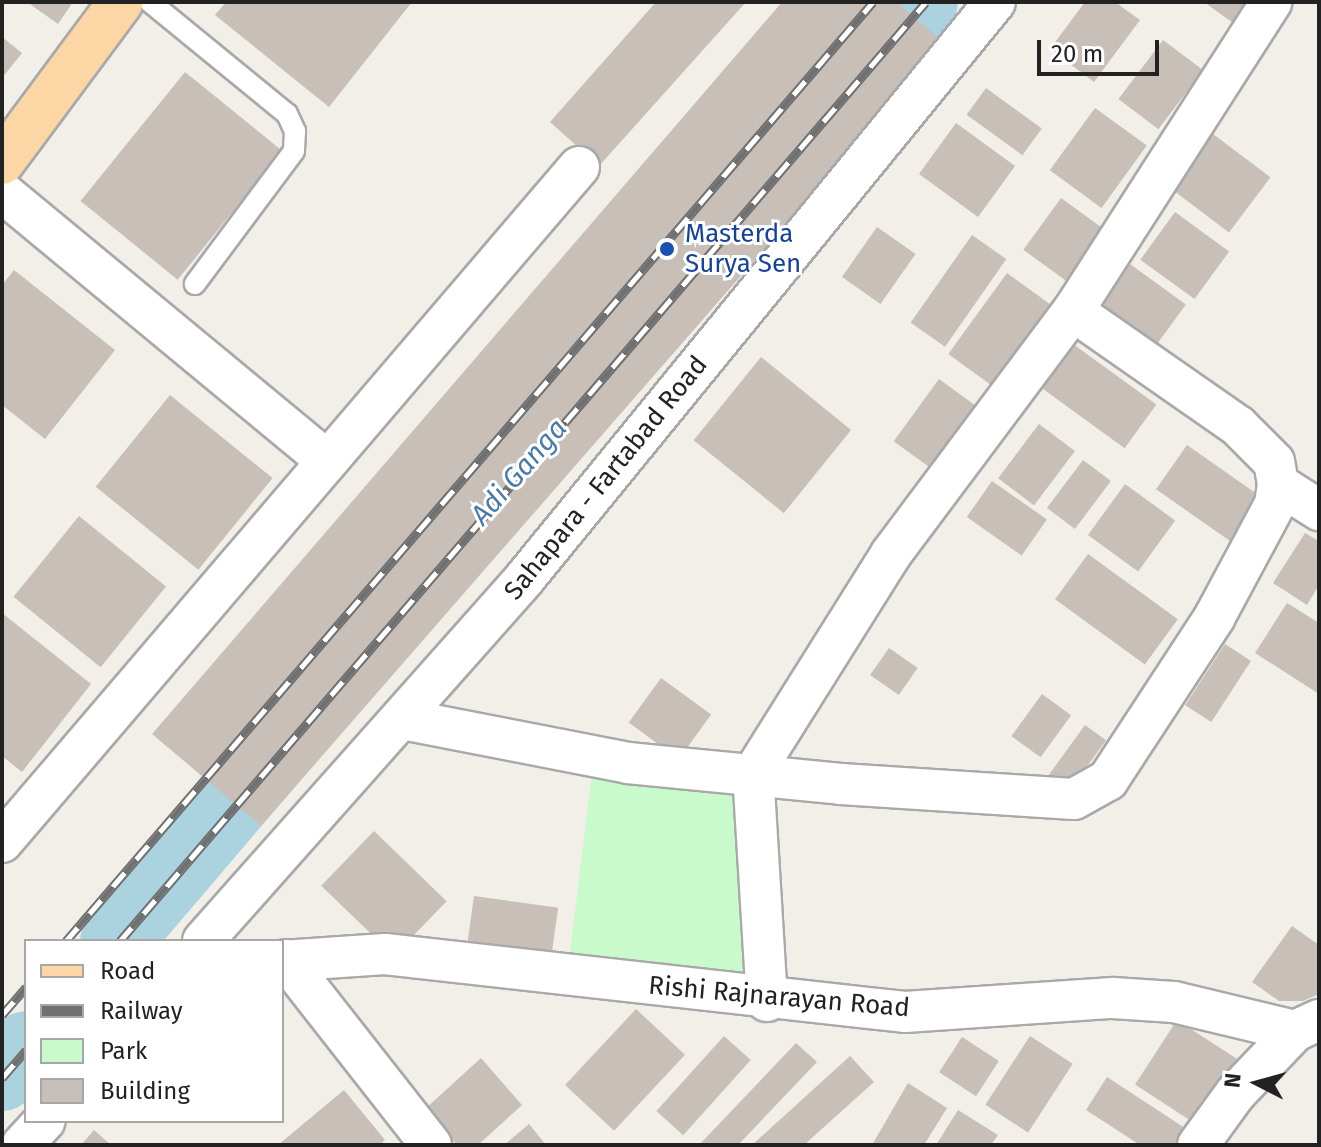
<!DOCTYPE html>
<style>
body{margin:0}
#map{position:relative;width:1321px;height:1147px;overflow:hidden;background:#f2efe9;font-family:"Fira Sans",sans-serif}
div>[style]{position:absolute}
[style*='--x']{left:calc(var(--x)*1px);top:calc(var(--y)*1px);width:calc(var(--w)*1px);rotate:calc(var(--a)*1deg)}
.park>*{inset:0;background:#c8facc;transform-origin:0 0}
.river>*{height:72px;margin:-36px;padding:0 36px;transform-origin:36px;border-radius:36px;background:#aad3df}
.building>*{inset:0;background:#c7bfb8;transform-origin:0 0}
.roads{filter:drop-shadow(2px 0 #a9a9a9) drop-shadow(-2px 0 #a9a9a9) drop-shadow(0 2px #a9a9a9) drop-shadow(0 -2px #a9a9a9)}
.lane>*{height:20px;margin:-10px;padding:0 10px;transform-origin:10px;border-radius:10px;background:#fff}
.street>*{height:40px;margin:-20px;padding:0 20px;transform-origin:20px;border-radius:20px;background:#fff}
.primary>*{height:44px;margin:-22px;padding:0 22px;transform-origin:22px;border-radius:22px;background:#fcd6a4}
.rail>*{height:9px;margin-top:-4.5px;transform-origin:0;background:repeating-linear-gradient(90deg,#fff 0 18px,#707070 0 36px);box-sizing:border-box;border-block:2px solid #707070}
.dots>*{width:22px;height:22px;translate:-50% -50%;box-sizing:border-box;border:4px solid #fff;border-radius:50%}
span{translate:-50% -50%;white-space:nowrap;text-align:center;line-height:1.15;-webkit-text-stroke:6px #fff;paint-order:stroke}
.transit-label{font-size:26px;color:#164399}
.left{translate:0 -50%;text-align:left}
.street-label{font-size:26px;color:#222}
.water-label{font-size:28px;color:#4a7aab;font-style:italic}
.frame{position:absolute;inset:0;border:4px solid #222;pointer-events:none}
.legend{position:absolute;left:24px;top:939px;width:260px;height:184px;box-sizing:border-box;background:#fff;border:2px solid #a7a7a7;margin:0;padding:10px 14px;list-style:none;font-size:24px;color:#222}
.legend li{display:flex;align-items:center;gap:16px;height:40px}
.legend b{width:40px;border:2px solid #a7a7a7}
.north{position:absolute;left:1217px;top:1043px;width:80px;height:80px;-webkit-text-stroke:6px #fff;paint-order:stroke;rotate:276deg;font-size:22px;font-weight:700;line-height:32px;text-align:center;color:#222}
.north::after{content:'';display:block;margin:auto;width:28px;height:36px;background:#222;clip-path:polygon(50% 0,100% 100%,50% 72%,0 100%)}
.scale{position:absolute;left:1037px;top:40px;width:122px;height:36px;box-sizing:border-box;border:4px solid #222;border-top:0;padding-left:10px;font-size:24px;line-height:28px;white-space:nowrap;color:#222;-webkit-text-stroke:6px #fff;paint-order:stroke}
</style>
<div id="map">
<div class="park">
<div style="left:593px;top:765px;width:187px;height:202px;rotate:7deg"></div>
</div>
<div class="river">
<div style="--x:848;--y:89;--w:114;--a:-49.6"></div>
<div style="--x:116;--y:941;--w:280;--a:-49.5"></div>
<div style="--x:2;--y:1075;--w:37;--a:-49"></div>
</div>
<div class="building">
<div style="clip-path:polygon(27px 2px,73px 2px,58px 24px)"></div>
<div style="clip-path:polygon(226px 2px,412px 2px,329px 107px,215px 15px)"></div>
<div style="clip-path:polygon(656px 2px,746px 2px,599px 166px,550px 122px)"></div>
<div style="clip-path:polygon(782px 2px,897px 2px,944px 43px,261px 826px,152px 734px)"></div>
<div style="clip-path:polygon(1085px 2px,1115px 2px,1140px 20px,1094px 82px,1050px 49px)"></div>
<div style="clip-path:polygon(1204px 2px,1254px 2px,1237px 26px)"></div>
<div style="clip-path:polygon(2px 37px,22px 53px,2px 78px)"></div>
<div style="left:1163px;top:40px;width:50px;height:74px;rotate:37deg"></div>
<div style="left:185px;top:72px;width:125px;height:166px;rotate:39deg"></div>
<div style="left:986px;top:88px;width:69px;height:33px;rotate:36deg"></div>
<div style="left:1095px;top:108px;width:64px;height:77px;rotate:36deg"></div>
<div style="left:956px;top:123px;width:73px;height:63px;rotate:36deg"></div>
<div style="left:1209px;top:131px;width:77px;height:69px;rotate:37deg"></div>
<div style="left:1061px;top:198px;width:62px;height:64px;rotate:36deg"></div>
<div style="left:1175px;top:212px;width:67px;height:59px;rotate:36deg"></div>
<div style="left:877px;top:227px;width:47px;height:61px;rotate:35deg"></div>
<div style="left:972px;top:235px;width:42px;height:107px;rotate:35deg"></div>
<div style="left:1130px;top:264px;width:69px;height:55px;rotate:36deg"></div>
<div style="clip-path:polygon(14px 270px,115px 350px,45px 439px,2px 405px,2px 285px)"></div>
<div style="left:1007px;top:273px;width:69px;height:100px;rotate:36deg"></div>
<div style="left:1069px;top:341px;width:108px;height:54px;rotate:36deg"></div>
<div style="left:761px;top:357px;width:116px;height:107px;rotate:39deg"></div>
<div style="left:939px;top:379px;width:54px;height:77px;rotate:36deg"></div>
<div style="left:170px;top:395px;width:132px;height:118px;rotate:39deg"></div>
<div style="left:1039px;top:424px;width:45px;height:68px;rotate:37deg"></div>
<div style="left:1187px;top:445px;width:99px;height:54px;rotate:35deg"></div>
<div style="left:1083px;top:460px;width:35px;height:60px;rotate:37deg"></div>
<div style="left:992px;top:481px;width:67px;height:44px;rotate:35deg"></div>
<div style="left:1125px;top:484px;width:62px;height:63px;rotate:36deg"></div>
<div style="left:79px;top:516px;width:112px;height:104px;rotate:39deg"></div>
<div style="clip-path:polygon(1305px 533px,1319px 541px,1319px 585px,1307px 605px,1273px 583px)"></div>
<div style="left:1088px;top:554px;width:111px;height:56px;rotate:36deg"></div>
<div style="clip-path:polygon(1287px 603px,1319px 623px,1319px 694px,1255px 653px)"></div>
<div style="clip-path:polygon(2px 613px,91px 684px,22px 772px,2px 756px)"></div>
<div style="left:1225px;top:644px;width:31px;height:73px;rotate:33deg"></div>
<div style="left:889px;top:648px;width:35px;height:33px;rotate:35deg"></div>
<div style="left:661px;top:678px;width:62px;height:55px;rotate:36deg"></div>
<div style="left:1042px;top:694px;width:36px;height:52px;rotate:36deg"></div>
<div style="left:1085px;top:725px;width:26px;height:67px;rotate:36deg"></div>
<div style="left:374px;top:831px;width:101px;height:76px;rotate:44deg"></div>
<div style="left:474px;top:896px;width:85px;height:49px;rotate:8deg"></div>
<div style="clip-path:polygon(1292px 926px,1319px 945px,1319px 994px,1303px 1001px,1279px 1001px,1252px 982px)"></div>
<div style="left:636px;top:1009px;width:67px;height:104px;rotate:43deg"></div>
<div style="left:1177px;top:1020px;width:75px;height:77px;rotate:33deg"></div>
<div style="left:724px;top:1036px;width:36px;height:101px;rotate:42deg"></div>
<div style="left:1030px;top:1036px;width:51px;height:82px;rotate:33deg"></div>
<div style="left:962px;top:1037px;width:44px;height:42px;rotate:33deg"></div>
<div style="clip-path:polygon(796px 1043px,817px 1062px,738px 1145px,699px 1145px)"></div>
<div style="clip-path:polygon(850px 1056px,874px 1082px,804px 1145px,752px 1145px)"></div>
<div style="clip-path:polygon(481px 1058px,522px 1105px,478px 1145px,457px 1145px,425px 1109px)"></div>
<div style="clip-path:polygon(1107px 1077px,1188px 1130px,1178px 1145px,1140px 1145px,1086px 1110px)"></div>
<div style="clip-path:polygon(908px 1083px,947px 1108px,924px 1145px,872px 1145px)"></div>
<div style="clip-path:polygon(344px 1090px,385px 1140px,379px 1145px,278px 1145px)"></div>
<div style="clip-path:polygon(958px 1110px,998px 1135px,991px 1145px,936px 1145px)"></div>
<div style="clip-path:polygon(529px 1124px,546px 1145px,504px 1145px)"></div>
<div style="clip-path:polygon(94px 1130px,111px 1145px,81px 1145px)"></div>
</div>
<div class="roads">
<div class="lane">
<div style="--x:150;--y:2;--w:177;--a:39.3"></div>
<div style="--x:287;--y:114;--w:19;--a:65"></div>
<div style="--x:295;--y:131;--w:20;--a:93"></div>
<div style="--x:294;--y:151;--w:166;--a:126.7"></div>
</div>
<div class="street">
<div style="--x:2;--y:192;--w:422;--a:39.6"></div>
<div style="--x:1278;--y:484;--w:49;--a:32.4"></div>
<div style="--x:402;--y:719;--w:230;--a:11"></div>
<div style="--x:628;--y:763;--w:214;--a:5.6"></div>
<div style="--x:841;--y:784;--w:233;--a:3.7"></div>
<div style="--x:1074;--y:799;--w:39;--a:-29"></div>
<div style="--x:1108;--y:780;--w:194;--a:-56.8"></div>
<div style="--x:1214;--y:618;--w:129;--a:-61.8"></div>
<div style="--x:1275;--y:504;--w:20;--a:-81"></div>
<div style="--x:1278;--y:484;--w:22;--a:-100"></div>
<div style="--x:1274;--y:462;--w:51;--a:-135"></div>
<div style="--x:1238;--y:426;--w:201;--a:-145.1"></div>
<div style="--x:2;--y:842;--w:888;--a:-49.48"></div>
<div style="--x:203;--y:941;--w:485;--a:-48.4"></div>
<div style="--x:525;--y:578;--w:743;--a:-50.79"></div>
<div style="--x:286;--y:960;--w:235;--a:51.9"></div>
<div style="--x:282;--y:961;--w:103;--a:-3.9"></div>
<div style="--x:385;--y:954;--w:523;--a:6.36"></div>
<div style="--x:905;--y:1012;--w:208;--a:-3.9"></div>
<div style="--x:1113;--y:998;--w:61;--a:3.8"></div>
<div style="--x:1174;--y:1002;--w:124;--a:13.5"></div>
<div style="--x:1295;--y:1031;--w:26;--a:-25"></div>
<div style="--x:767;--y:1001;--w:227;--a:-93.5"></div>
<div style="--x:753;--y:774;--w:260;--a:-57.9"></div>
<div style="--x:891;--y:554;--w:304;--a:-53.2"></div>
<div style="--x:1073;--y:311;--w:367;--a:-57.3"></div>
<div style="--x:22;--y:1145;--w:33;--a:-47"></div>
<div style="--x:1198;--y:1145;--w:63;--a:-54"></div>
<div style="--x:1235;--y:1094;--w:87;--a:-46.4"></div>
</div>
<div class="primary">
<div style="--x:2;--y:162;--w:199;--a:-53.4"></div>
</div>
</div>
<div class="rail">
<div style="--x:66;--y:941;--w:1238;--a:-49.32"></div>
<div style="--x:120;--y:941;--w:1237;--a:-49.36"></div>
<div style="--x:2;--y:1015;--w:37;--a:-49"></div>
<div style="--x:2;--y:1078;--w:37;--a:-49"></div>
</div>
<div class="dots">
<div style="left:667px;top:249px;background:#1a4fb4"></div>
</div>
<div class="transit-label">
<span class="left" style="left:685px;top:249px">Masterda<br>Surya Sen</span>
</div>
<div class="street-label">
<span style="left:606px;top:478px;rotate:-51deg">Sahapara - Fartabad Road</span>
<span style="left:779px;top:997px;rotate:5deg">Rishi Rajnarayan Road</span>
</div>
<div class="water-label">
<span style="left:519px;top:472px;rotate:-49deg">Adi Ganga</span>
</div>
<div class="frame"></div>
<ul class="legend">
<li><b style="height:10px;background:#fcd6a4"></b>Road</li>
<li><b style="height:10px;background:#707070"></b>Railway</li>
<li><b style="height:22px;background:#c8facc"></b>Park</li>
<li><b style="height:22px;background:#c7bfb8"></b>Building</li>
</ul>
<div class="north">N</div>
<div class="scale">20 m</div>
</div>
